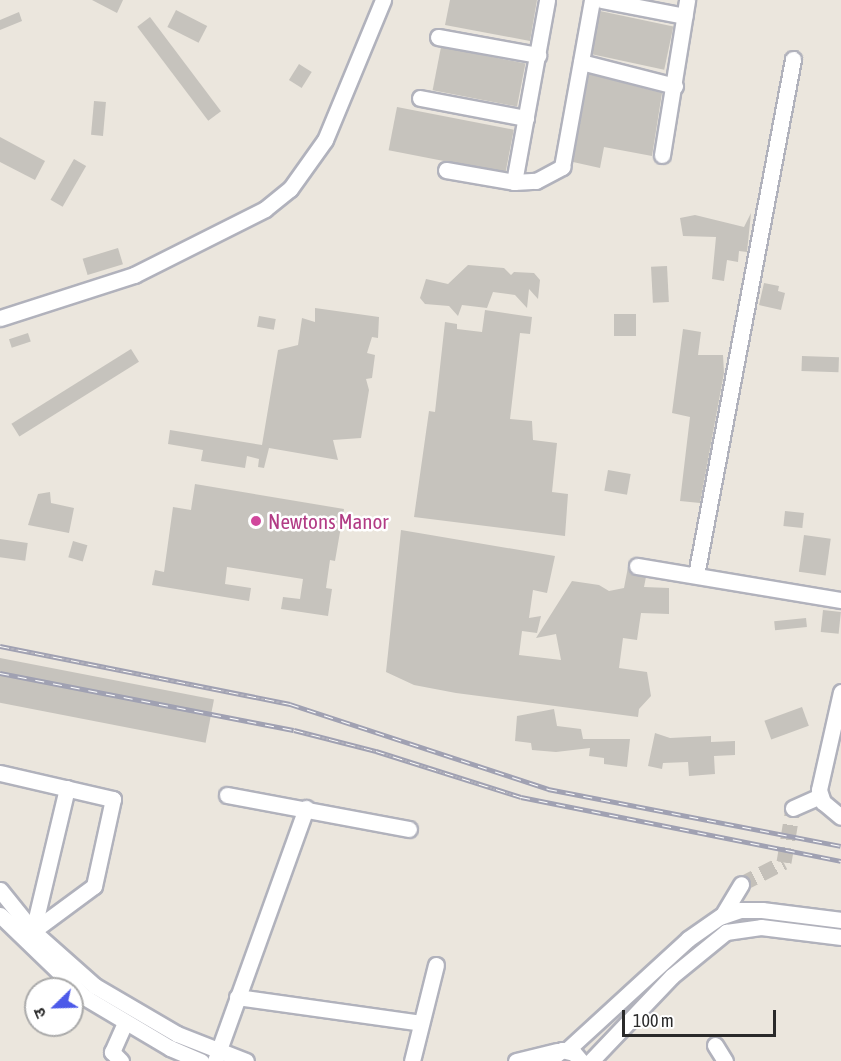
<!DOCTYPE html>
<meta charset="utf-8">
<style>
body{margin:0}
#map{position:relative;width:841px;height:1061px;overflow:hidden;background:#ebe6dd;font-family:"Asap Condensed","Noto Sans Devanagari",sans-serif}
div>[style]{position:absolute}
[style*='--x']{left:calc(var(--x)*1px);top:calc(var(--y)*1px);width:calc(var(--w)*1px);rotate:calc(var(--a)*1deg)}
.building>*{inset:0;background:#c6c3bd;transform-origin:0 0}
.minor-tunnel>*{height:15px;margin-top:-7.5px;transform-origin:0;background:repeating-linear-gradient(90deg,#c4c0b9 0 15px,transparent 0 23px)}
.roads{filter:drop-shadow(2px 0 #b1b2bc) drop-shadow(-2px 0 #b1b2bc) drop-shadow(0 2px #b1b2bc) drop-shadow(0 -2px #b1b2bc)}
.minor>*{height:15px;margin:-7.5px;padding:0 7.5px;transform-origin:7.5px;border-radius:7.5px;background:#fff}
.rail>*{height:5px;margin-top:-2.5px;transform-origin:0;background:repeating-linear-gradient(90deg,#fff 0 9px,#a0a1b2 0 18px);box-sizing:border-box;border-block:2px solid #a0a1b2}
.dots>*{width:16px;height:16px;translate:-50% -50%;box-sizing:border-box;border:3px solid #fff;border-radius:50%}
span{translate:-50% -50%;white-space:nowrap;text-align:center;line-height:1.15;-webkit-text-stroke:5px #fff;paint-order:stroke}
.hotel-label{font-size:21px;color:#b23c85}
.left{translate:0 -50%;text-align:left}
.north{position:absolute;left:24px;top:977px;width:60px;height:60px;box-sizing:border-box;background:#fff;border:2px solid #aaa;border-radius:50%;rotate:247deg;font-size:16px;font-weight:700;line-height:24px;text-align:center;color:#2a2a2a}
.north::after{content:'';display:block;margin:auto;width:21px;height:27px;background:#4c5ae9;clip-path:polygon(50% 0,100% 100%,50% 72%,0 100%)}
.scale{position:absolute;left:622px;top:1010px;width:154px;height:27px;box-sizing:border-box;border:3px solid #2a2a2a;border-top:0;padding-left:8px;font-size:18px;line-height:21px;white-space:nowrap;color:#2a2a2a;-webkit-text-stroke:4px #fff;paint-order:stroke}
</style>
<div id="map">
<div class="building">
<div style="clip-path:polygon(92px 0,123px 0,117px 13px)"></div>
<div style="clip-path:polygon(450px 0,537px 0,530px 41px,445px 25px)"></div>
<div style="left:176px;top:10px;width:35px;height:19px;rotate:27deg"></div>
<div style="left:600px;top:11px;width:75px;height:44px;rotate:12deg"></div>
<div style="clip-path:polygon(19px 12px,22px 21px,0 30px,0 20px)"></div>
<div style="left:150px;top:17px;width:118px;height:16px;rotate:53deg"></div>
<div style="left:441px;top:47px;width:86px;height:44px;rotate:11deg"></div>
<div style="left:299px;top:64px;width:15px;height:19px;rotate:32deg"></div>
<div style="clip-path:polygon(589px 74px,662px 93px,652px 156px,604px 147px,600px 168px,573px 162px)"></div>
<div style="left:94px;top:101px;width:12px;height:34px;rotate:5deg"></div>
<div style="left:397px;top:107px;width:119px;height:44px;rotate:11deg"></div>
<div style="clip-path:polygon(0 137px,45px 161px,35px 180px,0 162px)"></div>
<div style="left:74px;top:159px;width:14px;height:47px;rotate:30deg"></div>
<div style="clip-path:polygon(751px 213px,747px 252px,739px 251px,738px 262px,727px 260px,724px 281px,712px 279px,716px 237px,683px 236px,680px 218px,695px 215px,744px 227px)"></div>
<div style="left:118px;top:248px;width:17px;height:37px;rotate:73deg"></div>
<div style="clip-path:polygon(468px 265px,504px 268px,511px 275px,514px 272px,534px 273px,540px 280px,538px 299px,529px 289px,527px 308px,515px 295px,493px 292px,487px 308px,462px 305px,458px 316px,449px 306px,425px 304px,420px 298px,426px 279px,448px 284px)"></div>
<div style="left:667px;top:266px;width:36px;height:16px;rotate:87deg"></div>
<div style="clip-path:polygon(764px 283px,779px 286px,778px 291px,785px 293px,781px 310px,759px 305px)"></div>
<div style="clip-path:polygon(315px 308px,379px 317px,378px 338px,372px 337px,367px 353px,375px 355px,372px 378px,366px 379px,369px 390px,361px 438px,333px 440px,338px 460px,269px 448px,264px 468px,258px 467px,259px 459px,247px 456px,245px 468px,201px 461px,203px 450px,168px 444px,170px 430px,262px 445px,278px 350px,298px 345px,302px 318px,315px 322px)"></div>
<div style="clip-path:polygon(485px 310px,532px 317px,530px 334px,520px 333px,510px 419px,532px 421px,533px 440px,557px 443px,552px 492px,568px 494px,565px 536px,414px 517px,429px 411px,435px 412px,445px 322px,457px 324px,457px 329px,482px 332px)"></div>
<div style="left:614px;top:314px;width:22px;height:22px"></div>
<div style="left:259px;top:316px;width:17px;height:11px;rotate:10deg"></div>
<div style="clip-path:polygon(683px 329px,701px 332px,698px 355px,723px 355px,724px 373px,700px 503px,680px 501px,690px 417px,672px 413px)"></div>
<div style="left:28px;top:333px;width:9px;height:20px;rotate:72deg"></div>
<div style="left:131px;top:349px;width:15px;height:141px;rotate:58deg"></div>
<div style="left:802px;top:356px;width:37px;height:15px;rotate:2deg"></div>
<div style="left:608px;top:470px;width:23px;height:21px;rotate:10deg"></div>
<div style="clip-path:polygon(195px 484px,344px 509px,335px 561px,330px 560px,326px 588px,332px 589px,328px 616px,281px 609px,283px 597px,300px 599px,303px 579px,227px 567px,225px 584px,251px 588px,249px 601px,152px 585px,155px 570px,164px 572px,173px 507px,191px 510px)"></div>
<div style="clip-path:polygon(50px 492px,51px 503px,74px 508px,69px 533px,28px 525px,38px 494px)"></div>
<div style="left:785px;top:511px;width:19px;height:15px;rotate:6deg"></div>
<div style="clip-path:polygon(401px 530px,555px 556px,547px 593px,533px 590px,529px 618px,541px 616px,537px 633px,522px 631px,519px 655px,561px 660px,556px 634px,536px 638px,572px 581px,599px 585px,609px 591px,624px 588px,628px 567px,631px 574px,646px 577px,644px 587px,669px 588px,669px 614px,641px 613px,637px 640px,623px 638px,619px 668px,647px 672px,651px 696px,639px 709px,638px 717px,456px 693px,414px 685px,386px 672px)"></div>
<div style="left:804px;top:535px;width:27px;height:37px;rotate:8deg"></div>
<div style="left:0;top:539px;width:28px;height:18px;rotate:8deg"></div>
<div style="left:73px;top:541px;width:15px;height:17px;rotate:16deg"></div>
<div style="left:823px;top:610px;width:18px;height:22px;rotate:6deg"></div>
<div style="left:806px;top:618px;width:9px;height:32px;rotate:84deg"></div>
<div style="left:0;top:658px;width:218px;height:44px;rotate:11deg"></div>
<div style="left:802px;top:707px;width:20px;height:40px;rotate:70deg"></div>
<div style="clip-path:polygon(554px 709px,557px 726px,581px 729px,583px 739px,630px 739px,627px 767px,604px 764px,604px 758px,589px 756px,590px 748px,556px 752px,532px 750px,531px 743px,515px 741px,517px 716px)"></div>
<div style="clip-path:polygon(655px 733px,670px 738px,711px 736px,711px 742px,735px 741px,735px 755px,714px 756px,715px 774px,689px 776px,688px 762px,663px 763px,662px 769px,648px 766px)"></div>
</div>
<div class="minor-tunnel">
<div style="--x:741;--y:884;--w:48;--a:-27.1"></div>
<div style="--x:784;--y:862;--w:55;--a:-80.5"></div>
</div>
<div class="roads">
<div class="minor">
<div style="--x:602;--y:0;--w:84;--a:11"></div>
<div style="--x:438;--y:37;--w:102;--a:10.2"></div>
<div style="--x:581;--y:62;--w:97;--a:14.3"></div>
<div style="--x:420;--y:98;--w:108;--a:10.7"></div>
<div style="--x:662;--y:155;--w:157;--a:-80.8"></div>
<div style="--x:446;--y:170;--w:69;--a:10"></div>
<div style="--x:514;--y:182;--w:22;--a:-3"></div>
<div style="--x:536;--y:181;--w:30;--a:-28"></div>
<div style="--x:562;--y:167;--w:170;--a:-79.8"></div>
<div style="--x:514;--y:182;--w:185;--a:-79.7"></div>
<div style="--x:0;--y:318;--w:141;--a:-17.8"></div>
<div style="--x:134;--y:275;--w:147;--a:-26.7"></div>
<div style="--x:265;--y:209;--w:32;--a:-39"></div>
<div style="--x:290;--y:189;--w:60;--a:-54.5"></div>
<div style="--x:325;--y:140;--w:152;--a:-67.5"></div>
<div style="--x:637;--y:566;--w:207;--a:9.5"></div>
<div style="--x:696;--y:575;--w:525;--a:-79.35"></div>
<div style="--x:841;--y:692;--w:100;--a:102.7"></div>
<div style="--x:819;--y:790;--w:13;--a:72"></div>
<div style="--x:823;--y:802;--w:23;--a:40"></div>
<div style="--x:0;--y:773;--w:116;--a:13"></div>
<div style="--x:113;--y:799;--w:89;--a:102.3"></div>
<div style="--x:94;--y:886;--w:76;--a:143.6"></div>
<div style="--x:227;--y:795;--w:185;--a:10.6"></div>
<div style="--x:793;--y:808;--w:30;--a:-24"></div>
<div style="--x:0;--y:890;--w:53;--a:51.2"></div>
<div style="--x:33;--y:931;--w:83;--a:41.6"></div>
<div style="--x:95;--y:986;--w:95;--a:30.3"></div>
<div style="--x:177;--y:1034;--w:74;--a:21.4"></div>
<div style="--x:0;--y:915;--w:120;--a:44"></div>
<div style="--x:86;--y:998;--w:98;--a:30.8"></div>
<div style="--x:170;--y:1048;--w:34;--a:23"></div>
<div style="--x:722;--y:916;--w:37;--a:-59"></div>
<div style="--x:33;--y:931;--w:147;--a:-76.6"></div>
<div style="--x:237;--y:997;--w:186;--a:8"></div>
<div style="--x:715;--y:1045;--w:19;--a:58"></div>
<div style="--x:567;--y:1050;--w:164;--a:-42.5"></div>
<div style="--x:688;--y:939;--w:39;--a:-35"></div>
<div style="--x:720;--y:917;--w:21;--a:-19"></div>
<div style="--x:740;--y:910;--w:22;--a:0"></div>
<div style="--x:762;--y:910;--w:80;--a:7.2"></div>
<div style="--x:121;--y:1061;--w:13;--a:-135"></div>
<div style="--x:112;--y:1052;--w:32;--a:-66"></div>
<div style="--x:215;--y:1061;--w:269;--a:-70.2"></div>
<div style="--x:412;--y:1061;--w:99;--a:-76"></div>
<div style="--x:516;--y:1061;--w:42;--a:-13.7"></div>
<div style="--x:548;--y:1061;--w:18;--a:-38"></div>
<div style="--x:562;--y:1050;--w:12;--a:14"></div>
<div style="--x:574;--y:1053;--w:11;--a:49"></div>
<div style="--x:591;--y:1061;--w:117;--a:-46.4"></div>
<div style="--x:672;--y:976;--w:70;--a:-39.2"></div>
<div style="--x:726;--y:932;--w:35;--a:-8"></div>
<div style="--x:761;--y:927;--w:81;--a:7.1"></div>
</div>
</div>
<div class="rail">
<div style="--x:0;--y:646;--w:296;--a:11.3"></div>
<div style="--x:290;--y:704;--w:272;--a:18.2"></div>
<div style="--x:548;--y:789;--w:298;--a:11"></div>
<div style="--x:0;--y:673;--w:299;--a:11"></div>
<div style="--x:294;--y:730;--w:85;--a:14.4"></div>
<div style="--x:376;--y:751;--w:152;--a:17.6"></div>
<div style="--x:521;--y:797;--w:326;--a:11.3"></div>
</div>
<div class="dots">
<div style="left:256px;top:521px;background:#d1479c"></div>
</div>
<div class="hotel-label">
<span class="left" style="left:268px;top:521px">Newtons Manor</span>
</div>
<div class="north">उ</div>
<div class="scale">100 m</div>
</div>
